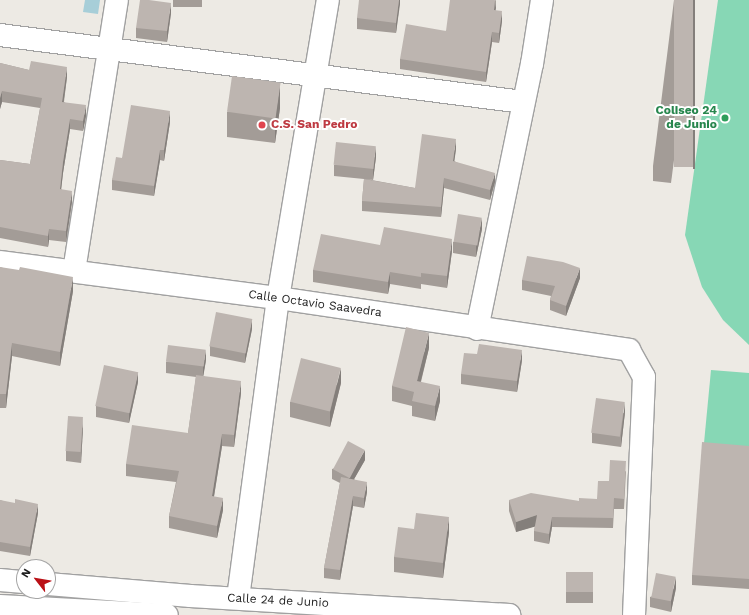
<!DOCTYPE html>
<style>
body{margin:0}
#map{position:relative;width:749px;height:615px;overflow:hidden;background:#edeae4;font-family:"Work Sans",sans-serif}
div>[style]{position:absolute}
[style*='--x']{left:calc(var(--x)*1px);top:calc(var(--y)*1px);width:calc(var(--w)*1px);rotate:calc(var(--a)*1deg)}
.pitch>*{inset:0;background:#87d7b5}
.water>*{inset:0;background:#a7ced8}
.roads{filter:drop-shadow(1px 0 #a1a1a1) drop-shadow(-1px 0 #a1a1a1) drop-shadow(0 1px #a1a1a1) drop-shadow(0 -1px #a1a1a1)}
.minor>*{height:22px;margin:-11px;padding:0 11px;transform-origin:11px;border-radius:11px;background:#fff}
.wall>*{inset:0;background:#a39c97;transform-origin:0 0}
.shaded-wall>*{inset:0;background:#847f7b;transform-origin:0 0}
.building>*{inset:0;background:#bdb5b0;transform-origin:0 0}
.dots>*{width:11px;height:11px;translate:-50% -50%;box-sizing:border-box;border:2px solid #fff;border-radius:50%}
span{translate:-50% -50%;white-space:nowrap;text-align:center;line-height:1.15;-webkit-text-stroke:4px #fff;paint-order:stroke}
.leisure-label{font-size:12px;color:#27864d;font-weight:700}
.right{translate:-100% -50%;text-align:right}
.health-label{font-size:12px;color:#be3a42;font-weight:700}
.left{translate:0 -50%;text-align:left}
.street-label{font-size:12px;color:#1d1d1d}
.north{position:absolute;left:16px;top:559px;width:40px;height:40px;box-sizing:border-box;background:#fff;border:1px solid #a5a5a5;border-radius:50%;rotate:301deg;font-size:11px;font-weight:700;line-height:16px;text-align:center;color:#1d1d1d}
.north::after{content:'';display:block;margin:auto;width:14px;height:18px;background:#ba1016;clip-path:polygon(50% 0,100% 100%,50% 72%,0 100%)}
</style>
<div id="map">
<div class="pitch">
<div style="clip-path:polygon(718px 0,749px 0,749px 345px,723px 320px,702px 287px,685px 235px)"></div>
<div style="clip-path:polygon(711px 370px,749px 373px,749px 448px,704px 443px)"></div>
</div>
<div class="water">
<div style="clip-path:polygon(85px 0,100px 0,98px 14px,83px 12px)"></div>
</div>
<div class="roads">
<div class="minor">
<div style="--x:0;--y:35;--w:527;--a:7.3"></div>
<div style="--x:0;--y:262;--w:280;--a:7.4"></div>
<div style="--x:278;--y:298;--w:355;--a:8.4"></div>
<div style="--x:629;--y:350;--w:31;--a:61"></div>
<div style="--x:644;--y:377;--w:238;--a:92.4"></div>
<div style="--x:74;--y:271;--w:274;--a:-81"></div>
<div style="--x:477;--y:329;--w:271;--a:-78.3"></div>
<div style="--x:532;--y:64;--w:65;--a:-81.1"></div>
<div style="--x:0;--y:580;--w:24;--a:5"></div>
<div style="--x:48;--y:584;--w:143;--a:4.8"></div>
<div style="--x:190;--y:596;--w:320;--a:3.4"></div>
<div style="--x:238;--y:598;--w:303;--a:-82.4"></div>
<div style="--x:278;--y:298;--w:302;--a:-80.5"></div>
<div style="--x:0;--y:606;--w:167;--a:3.1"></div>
</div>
</div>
<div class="wall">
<div style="left:173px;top:0;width:29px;height:7px"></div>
<div style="clip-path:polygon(400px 0,396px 33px,357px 29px,357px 18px)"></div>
<div style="clip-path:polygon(496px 0,495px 10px,502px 21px,499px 43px,492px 42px,486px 82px,400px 69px,400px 59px)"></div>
<div style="clip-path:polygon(674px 0,695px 0,671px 183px,653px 181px,653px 166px)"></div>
<div style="clip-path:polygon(171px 13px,167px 42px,136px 38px,136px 28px)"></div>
<div style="clip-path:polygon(0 63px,29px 70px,67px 77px,64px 102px,86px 116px,83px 131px,70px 129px,63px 173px,61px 189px,72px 202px,66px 242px,49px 240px,48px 247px,0 238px,0 160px,30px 164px,40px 108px,2px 102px,0 109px)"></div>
<div style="clip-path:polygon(280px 108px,275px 143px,227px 137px,227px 112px)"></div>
<div style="clip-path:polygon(170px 122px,164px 161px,160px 160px,154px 196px,112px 190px,112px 180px,122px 158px)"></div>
<div style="clip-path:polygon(456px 149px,454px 161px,495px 182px,490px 200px,444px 188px,441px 217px,362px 211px,362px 201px,364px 179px,334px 176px,334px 165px,376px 157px,373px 180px,366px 179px,415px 188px)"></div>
<div style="clip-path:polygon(482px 229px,476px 257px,453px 253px,453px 242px)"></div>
<div style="clip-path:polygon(380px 245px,452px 251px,447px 288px,421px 284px,421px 289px,390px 284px,388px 294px,313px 282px,313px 270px)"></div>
<div style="clip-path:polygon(0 267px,73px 291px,60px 366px,12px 356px,6px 408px,0 408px)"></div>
<div style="clip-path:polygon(580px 278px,566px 316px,550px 310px,550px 300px,551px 296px,522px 290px,522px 280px)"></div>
<div style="clip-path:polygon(252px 329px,245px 363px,210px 356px,210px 346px)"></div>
<div style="clip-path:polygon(429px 348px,421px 382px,440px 401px,435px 421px,412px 416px,412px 406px,392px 401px,392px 386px)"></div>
<div style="clip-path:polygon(206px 360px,203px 376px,241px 393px,234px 447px,222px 446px,214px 497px,223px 510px,217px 538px,169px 528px,169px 516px,176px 482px,126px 476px,126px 464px,188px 433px,196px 377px,166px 373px,166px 362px)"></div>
<div style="clip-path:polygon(522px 360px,517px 392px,461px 384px,461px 374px)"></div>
<div style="clip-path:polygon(138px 382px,129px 423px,96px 417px,96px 406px)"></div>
<div style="clip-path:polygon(341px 383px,330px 427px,290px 417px,290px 402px)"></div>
<div style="clip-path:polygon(625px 412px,621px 447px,592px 443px,592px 433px)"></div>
<div style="clip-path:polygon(83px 427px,81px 463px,66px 461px,66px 451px)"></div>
<div style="clip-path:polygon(749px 446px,749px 589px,692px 585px,692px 575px)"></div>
<div style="clip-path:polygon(365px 460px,354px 479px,367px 492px,364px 508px,353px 506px,340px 580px,324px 578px,324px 568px,340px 483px,332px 479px,332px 469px)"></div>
<div style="clip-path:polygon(626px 471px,624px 509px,614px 509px,613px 528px,552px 527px,549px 544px,534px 541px,534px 531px,535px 526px,516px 532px,509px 511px,509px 500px,579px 501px,597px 499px,609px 481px)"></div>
<div style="clip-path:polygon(0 500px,38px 513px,30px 556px,0 551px)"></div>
<div style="clip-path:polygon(414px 529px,449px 532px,443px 578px,394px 572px,394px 557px)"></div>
<div style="left:566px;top:572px;width:27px;height:31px"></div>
<div style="clip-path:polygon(676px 588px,671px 612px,650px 607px,650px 597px)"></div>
</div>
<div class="shaded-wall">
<div style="clip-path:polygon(399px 0,400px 0,400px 4px,396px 33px,396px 23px)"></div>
<div style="clip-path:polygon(495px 0,496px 8px,494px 20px,494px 10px)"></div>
<div style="left:693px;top:0;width:2px;height:169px"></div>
<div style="clip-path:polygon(171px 3px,171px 13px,167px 42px,167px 31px)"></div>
<div style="clip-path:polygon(502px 11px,502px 21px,499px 43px,499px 33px)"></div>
<div style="clip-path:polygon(492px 32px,492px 42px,486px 82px,486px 72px)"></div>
<div style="clip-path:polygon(67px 67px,67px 77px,62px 113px,62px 102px)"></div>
<div style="clip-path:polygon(280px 83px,280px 108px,275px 143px,275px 118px)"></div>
<div style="clip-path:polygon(2px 91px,2px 102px,0 109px,0 98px)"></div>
<div style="clip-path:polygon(86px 105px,86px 116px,83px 131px,83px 121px)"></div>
<div style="clip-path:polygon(170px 111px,170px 122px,164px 161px,164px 150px)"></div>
<div style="clip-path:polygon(70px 119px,70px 129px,63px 173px,60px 200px,60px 189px,63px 162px)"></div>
<div style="clip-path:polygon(456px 139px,456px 149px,453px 171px,453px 161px)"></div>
<div style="clip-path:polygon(376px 146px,376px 157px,373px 180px,373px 170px)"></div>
<div style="clip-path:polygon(160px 150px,160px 160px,154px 196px,154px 186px)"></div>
<div style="clip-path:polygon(495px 173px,495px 182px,490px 200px,490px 190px)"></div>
<div style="clip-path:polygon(444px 178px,444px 188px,441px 217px,441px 207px)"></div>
<div style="clip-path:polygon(72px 191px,72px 202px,66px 242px,66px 231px)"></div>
<div style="clip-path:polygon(482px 218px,482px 229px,476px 257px,476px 247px)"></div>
<div style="clip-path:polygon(49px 229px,49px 240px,48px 247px,48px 236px)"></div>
<div style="clip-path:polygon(452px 239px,452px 251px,447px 288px,447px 276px)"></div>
<div style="clip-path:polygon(580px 268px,580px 278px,566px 316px,566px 306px)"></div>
<div style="clip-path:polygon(390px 272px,390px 284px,388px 294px,388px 282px)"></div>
<div style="clip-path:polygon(73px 277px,73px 291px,60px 366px,60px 352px)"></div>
<div style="clip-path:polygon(252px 319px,252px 329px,245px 363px,245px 352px)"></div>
<div style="clip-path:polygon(429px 333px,429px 348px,417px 396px,417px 381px)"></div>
<div style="clip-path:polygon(12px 343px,12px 356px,6px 408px,6px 394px)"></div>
<div style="clip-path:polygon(206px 350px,206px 360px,203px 378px,203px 367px)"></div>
<div style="clip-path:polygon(522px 350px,522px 360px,517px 392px,517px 381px)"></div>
<div style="clip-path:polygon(341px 368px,341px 383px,330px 427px,330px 412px)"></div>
<div style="clip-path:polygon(138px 372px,138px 382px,129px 423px,129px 413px)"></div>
<div style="clip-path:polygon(241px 381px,241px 393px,234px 447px,234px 435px)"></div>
<div style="clip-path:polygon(440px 386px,440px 401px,435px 421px,435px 406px)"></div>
<div style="clip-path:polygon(625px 402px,625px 412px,621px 447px,621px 436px)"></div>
<div style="clip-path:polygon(83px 417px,83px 427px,81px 463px,81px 452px)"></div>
<div style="clip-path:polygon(222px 434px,222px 446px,212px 508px,212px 496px)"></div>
<div style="clip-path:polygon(365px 450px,365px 460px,349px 488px,349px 478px)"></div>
<div style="clip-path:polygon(367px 482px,367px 492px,364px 508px,364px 498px)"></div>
<div style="clip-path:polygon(353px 496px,353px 506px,340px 580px,340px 570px)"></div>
<div style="clip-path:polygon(223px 498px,223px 510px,217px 538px,217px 526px)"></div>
<div style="clip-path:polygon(38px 504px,38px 513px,30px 556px,30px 547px)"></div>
<div style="clip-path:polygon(537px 515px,537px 526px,516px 532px,516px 522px)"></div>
<div style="clip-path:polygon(449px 517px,449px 532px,443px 578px,443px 563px)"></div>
<div style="clip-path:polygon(552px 517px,552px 527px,549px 544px,549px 534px)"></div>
<div style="clip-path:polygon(676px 577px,676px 588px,671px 612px,671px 601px)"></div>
</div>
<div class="building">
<div style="clip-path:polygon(140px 0,149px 0,171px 3px,167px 31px,136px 28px)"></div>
<div style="clip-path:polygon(359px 0,399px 0,396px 23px,357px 18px)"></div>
<div style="clip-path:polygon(450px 0,495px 0,494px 10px,502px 11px,499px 33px,492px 32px,486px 72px,400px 59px,406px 24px,446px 31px)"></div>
<div style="left:674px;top:0;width:19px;height:167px"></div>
<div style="clip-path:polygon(31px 61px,67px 67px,62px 102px,86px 105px,83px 121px,70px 119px,63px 162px,60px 189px,72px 191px,66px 231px,49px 229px,48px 236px,0 227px,0 160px,30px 164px,42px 98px,2px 91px,0 98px,0 63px,29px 70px)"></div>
<div style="left:232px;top:76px;width:49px;height:36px;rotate:8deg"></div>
<div style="clip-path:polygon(131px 105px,170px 111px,164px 150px,160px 150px,154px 186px,112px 180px,116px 157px,122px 158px)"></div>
<div style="clip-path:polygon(422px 134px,456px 139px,453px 161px,495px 173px,490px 190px,444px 178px,441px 207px,362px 201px,364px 179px,415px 188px)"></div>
<div style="left:336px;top:142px;width:40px;height:23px;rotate:6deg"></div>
<div style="left:458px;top:214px;width:24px;height:28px;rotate:9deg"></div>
<div style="clip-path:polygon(384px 227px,452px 239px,447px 276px,421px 273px,421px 277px,390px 272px,388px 282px,313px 270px,321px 234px,380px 245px)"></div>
<div style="clip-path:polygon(527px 256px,563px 262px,580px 268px,566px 306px,550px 300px,555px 286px,522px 280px)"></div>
<div style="clip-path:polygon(0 267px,19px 270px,20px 267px,73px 277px,60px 352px,12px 343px,6px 394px,0 394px)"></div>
<div style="left:216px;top:312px;width:37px;height:35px;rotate:11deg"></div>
<div style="clip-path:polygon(406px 327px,429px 333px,417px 381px,440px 386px,435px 406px,412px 401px,414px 392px,392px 386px)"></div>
<div style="clip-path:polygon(479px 344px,522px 350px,517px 381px,461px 374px,464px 353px,477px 354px)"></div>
<div style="left:168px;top:345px;width:38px;height:17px;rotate:7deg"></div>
<div style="left:301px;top:358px;width:41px;height:45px;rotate:14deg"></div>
<div style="left:104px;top:365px;width:35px;height:42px;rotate:12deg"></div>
<div style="clip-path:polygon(196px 375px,241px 381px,234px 435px,222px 434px,212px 496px,223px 498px,217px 526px,169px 516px,179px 471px,126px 464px,132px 425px,188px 433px)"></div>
<div style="left:596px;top:398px;width:29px;height:35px;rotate:8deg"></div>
<div style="left:68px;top:416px;width:15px;height:35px;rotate:4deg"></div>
<div style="left:348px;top:441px;width:19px;height:32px;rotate:28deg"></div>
<div style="clip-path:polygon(702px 442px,749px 446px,749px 579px,692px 575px)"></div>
<div style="clip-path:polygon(610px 460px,626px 461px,624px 499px,614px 498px,613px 518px,552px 517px,549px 534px,534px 531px,537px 515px,516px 522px,509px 500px,531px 493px,579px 501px,579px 498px,597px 499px,598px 481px,609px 481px)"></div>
<div style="clip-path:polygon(341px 477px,367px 482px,364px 498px,353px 496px,340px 570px,324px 568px)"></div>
<div style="clip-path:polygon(15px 499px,38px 504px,30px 547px,0 542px,0 500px,15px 503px)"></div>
<div style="clip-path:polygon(416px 513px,449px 517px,443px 563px,394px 557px,398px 527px,414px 529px)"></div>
<div style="left:566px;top:572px;width:27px;height:20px"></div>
<div style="left:656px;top:573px;width:20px;height:25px;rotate:11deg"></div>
</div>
<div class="dots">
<div style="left:725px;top:118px;background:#2e9e5b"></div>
<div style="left:262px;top:125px;background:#e0444e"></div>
</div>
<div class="leisure-label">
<span class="right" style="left:717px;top:118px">Coliseo 24<br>de Junio</span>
</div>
<div class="health-label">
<span class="left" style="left:271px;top:125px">C.S. San Pedro</span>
</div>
<div class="street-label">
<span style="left:315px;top:304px;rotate:8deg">Calle Octavio Saavedra</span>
<span style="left:278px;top:601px;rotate:3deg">Calle 24 de Junio</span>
</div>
<div class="north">N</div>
</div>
